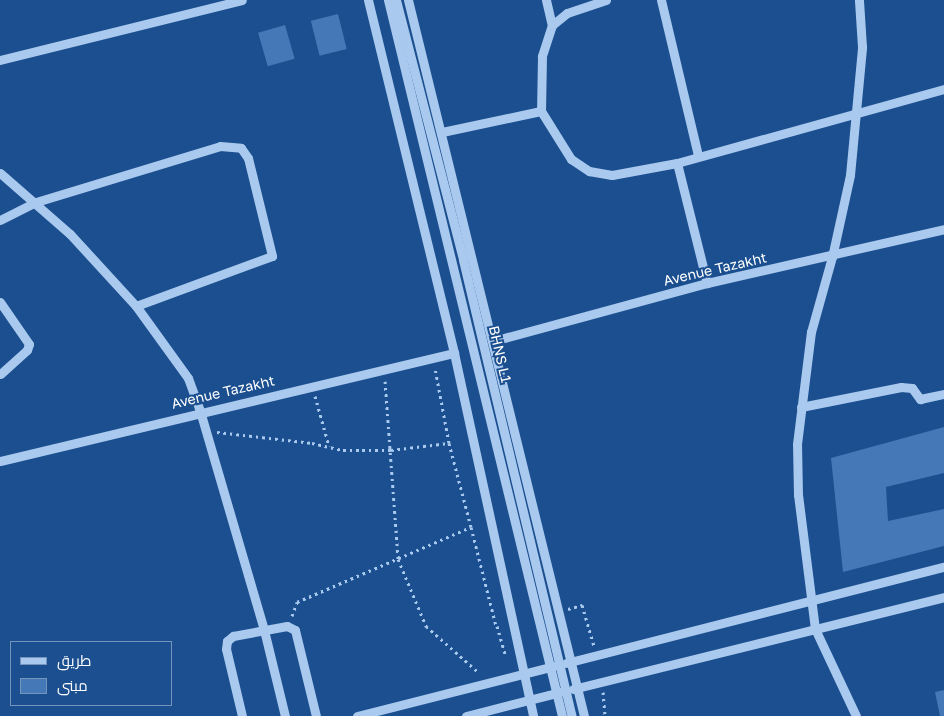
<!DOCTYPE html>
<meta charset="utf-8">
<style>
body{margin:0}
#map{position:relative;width:944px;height:716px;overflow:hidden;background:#1b4f8f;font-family:"Golos Text",Cairo,sans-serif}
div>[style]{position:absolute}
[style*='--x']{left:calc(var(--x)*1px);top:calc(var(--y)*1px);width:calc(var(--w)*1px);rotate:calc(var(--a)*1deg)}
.building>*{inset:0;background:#4478b7;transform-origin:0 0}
.path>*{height:3px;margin-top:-1.5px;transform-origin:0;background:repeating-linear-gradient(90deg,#a9c9ee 0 2.5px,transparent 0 6.5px)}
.minor>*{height:9px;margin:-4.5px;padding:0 4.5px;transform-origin:4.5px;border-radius:4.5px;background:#a9c9ee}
span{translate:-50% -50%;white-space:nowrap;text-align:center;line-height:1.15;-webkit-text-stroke:4px #1b4f8f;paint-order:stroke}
.street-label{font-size:14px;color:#fff}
.legend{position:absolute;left:10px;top:641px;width:162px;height:65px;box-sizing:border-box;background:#1b4f8f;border:1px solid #7695bc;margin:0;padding:6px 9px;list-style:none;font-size:15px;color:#fff}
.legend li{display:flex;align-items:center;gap:10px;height:25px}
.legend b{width:25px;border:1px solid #7695bc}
</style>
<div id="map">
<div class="building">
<div style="left:338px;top:14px;width:36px;height:28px;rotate:76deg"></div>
<div style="left:285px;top:25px;width:35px;height:28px;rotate:74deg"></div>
<div style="clip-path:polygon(944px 427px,944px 473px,886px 487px,888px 521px,944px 509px,944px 546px,843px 572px,831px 458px)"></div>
<div style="clip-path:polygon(944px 690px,944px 716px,940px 716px,935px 692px)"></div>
</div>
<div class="path">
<div style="--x:385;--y:381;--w:178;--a:85.8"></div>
<div style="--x:398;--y:559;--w:73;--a:67.3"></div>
<div style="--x:426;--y:626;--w:69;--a:41.5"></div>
<div style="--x:315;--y:396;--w:52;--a:74.4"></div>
<div style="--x:217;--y:432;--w:96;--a:6.6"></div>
<div style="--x:312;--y:443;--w:32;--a:13"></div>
<div style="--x:343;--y:450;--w:48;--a:0"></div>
<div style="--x:391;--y:450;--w:58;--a:-6.9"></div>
<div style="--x:449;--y:443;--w:76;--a:-100.6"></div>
<div style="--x:471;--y:527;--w:102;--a:75.8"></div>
<div style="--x:568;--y:609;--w:15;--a:-16"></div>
<div style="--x:582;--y:605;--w:43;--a:73.7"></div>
<div style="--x:292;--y:616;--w:15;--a:-70"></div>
<div style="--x:297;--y:602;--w:189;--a:-23.3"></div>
<div style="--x:471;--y:527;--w:87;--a:-104.7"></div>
<div style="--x:497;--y:626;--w:32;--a:74"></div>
<div style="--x:603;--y:692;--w:24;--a:85"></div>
</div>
<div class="minor">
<div style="--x:368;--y:0;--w:363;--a:76.3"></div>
<div style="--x:454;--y:353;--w:371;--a:77.7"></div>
<div style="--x:388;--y:0;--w:737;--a:76.34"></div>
<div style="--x:396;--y:0;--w:268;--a:75.5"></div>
<div style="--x:463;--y:260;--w:469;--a:76.6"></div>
<div style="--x:408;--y:0;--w:737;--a:76.19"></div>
<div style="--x:546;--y:0;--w:26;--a:77"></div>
<div style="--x:606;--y:0;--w:41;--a:161.6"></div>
<div style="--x:567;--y:13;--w:19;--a:141"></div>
<div style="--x:552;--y:25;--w:33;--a:108"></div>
<div style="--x:542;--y:56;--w:55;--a:91"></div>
<div style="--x:541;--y:111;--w:57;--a:58"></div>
<div style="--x:571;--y:159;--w:22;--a:34"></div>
<div style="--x:589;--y:171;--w:23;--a:10"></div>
<div style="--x:612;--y:175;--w:66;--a:-10.5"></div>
<div style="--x:677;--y:163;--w:277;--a:-15.5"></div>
<div style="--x:661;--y:0;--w:159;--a:76.6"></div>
<div style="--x:0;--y:60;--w:249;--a:-13.9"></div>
<div style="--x:442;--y:132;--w:101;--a:-12"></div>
<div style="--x:677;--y:163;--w:124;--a:76"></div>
<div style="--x:0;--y:173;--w:93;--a:41.1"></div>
<div style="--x:70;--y:234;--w:98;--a:47.5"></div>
<div style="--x:136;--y:306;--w:89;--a:54.2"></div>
<div style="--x:188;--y:378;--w:35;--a:70"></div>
<div style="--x:200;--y:411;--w:228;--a:73.7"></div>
<div style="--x:264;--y:630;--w:89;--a:76.3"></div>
<div style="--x:0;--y:220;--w:40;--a:-26.6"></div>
<div style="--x:36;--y:202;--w:192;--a:-16.9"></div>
<div style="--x:220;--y:146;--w:21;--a:5"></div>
<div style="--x:241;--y:148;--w:12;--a:55"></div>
<div style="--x:248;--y:158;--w:101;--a:76.2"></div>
<div style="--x:272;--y:256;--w:145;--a:159.8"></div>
<div style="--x:0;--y:302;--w:51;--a:55.4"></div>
<div style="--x:29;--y:344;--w:6;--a:108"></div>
<div style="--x:27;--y:350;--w:36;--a:138"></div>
<div style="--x:493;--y:341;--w:222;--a:-15.2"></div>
<div style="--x:707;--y:283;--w:243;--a:-12.8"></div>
<div style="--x:801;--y:407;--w:102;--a:-11.3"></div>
<div style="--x:901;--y:387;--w:11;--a:5"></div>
<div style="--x:912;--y:388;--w:14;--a:54"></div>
<div style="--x:920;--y:399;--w:25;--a:-12"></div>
<div style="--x:0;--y:461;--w:467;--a:-13.4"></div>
<div style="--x:566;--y:663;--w:390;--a:-14.3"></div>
<div style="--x:573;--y:689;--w:382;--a:-13.9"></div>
<div style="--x:242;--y:716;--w:69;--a:-103.4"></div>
<div style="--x:226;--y:649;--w:8;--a:-83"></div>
<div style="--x:227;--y:641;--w:8;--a:-40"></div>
<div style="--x:233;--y:636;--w:55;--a:-10.5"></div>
<div style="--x:287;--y:626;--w:9;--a:27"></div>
<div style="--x:295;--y:630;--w:89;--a:76.3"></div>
<div style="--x:357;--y:716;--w:203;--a:-14.2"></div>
<div style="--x:466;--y:716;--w:97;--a:-14.3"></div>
<div style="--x:856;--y:716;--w:96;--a:-115.2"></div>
<div style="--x:815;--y:629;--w:135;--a:-97.2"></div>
<div style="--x:798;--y:495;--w:51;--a:-91.1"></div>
<div style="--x:797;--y:444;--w:113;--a:-82.9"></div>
<div style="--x:811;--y:332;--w:78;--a:-74.4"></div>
<div style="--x:832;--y:257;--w:84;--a:-77.6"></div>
<div style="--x:850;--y:175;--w:129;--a:-84.6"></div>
<div style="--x:862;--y:47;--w:47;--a:-93.7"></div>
</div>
<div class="street-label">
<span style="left:715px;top:269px;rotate:-13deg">Avenue Tazakht</span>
<span style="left:500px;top:354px;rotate:77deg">BHNS L1</span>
<span style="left:223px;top:392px;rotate:-13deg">Avenue Tazakht</span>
</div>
<ul class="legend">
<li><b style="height:6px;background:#a9c9ee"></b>طريق</li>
<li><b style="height:14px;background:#4478b7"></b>مبنى</li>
</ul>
</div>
